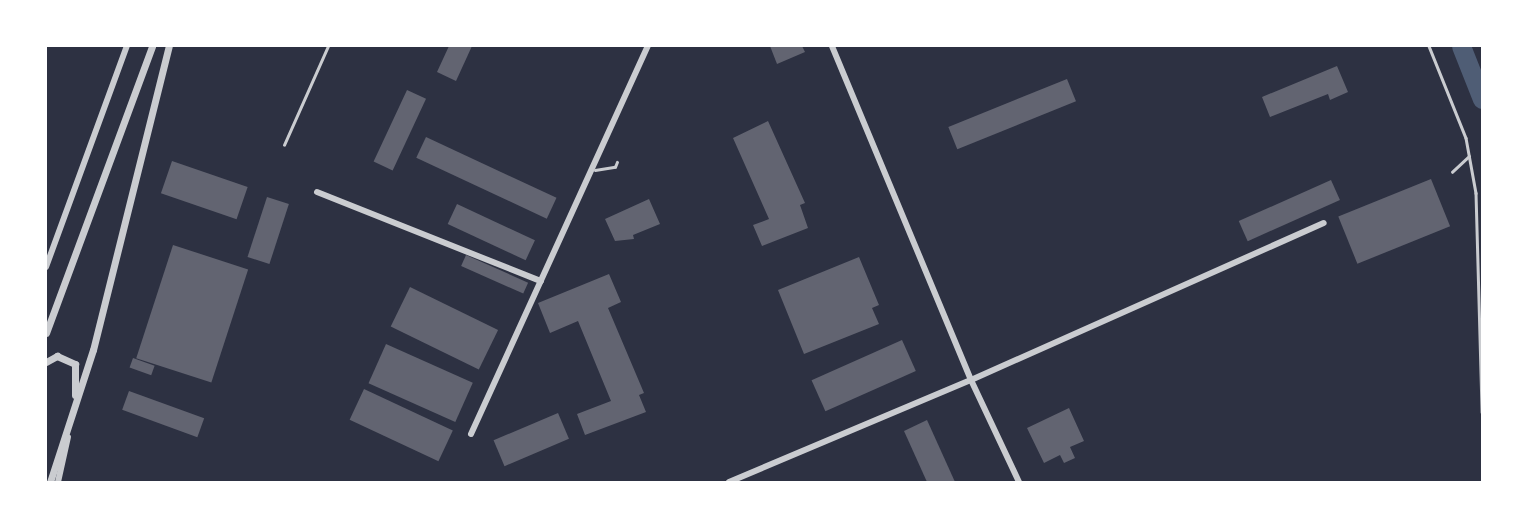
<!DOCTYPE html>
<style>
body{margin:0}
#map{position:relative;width:1528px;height:528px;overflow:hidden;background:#2d3142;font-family:"Libre Baskerville",serif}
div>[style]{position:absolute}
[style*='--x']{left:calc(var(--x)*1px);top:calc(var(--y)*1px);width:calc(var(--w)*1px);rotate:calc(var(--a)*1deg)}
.river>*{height:19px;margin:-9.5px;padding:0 9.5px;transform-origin:9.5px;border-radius:9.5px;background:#4f5d75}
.building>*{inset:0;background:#626471;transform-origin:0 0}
.service>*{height:2.5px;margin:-1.25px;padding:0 1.25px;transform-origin:1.25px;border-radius:1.25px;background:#caccd0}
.minor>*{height:6px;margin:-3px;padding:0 3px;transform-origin:3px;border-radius:3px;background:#caccd0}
.tertiary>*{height:7px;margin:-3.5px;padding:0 3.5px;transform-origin:3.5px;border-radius:3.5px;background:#caccd0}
span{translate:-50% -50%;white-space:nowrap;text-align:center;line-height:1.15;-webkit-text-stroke:6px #fff;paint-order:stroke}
.frame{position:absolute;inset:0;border:47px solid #fff;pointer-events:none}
</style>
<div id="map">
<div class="river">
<div style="--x:1461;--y:46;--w:57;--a:68.4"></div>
</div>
<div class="building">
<div style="clip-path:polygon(449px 46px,472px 46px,456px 81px,437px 72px)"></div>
<div style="clip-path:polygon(770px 46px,802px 46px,805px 52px,777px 64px)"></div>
<div style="clip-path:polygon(1337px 66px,1348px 92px,1330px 100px,1328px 94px,1270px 117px,1262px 97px)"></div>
<div style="left:1067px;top:79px;width:24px;height:128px;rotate:68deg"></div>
<div style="left:407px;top:90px;width:21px;height:79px;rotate:25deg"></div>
<div style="clip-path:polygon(768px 121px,805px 203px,800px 205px,808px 228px,762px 246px,753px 225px,769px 219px,733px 138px)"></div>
<div style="left:426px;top:137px;width:144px;height:23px;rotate:25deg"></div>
<div style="left:172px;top:161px;width:80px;height:34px;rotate:19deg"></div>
<div style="left:1431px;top:179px;width:51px;height:100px;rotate:68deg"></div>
<div style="left:1331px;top:180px;width:22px;height:101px;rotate:66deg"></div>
<div style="left:267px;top:197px;width:23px;height:63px;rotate:18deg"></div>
<div style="clip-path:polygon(649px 199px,660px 224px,633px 235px,634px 239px,615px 241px,605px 219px)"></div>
<div style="left:457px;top:204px;width:86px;height:22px;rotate:25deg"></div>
<div style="left:173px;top:245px;width:79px;height:119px;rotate:18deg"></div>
<div style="left:466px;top:255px;width:68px;height:12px;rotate:24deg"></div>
<div style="clip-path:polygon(859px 257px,879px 305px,872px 308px,879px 324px,804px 354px,778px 290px)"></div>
<div style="clip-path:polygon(609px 274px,621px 302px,608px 308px,644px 393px,639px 395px,646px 412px,585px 435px,577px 414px,611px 401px,578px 321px,550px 333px,538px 303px)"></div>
<div style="left:410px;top:287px;width:98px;height:44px;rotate:26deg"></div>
<div style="left:902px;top:340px;width:34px;height:99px;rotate:66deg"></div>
<div style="left:386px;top:344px;width:95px;height:43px;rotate:24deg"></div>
<div style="left:133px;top:358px;width:23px;height:10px;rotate:20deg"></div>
<div style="left:364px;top:389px;width:98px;height:34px;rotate:25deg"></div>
<div style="left:129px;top:391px;width:80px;height:20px;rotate:20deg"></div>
<div style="clip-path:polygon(1069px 408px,1084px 441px,1070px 447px,1075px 458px,1064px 463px,1060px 455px,1044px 463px,1027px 428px)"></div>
<div style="left:558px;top:413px;width:28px;height:70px;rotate:67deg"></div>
<div style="clip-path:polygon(927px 420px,955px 482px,927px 482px,904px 431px)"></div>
</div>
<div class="service">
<div style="--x:1429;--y:46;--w:99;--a:68.1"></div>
<div style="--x:1466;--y:138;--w:56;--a:79.7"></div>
<div style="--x:1476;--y:193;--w:219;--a:88.4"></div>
<div style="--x:284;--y:145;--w:108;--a:-66"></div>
<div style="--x:595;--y:170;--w:20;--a:-9"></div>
<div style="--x:615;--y:167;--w:5;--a:-68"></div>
<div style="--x:1452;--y:172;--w:23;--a:-43"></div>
</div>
<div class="minor">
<div style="--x:317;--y:192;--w:241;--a:21.7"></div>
<div style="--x:46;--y:267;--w:235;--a:-69.9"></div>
<div style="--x:471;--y:434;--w:426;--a:-65.5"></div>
<div style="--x:58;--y:482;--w:46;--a:-77.5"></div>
<div style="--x:729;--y:482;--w:263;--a:-22.9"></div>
<div style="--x:971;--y:380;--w:362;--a:-112.6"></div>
<div style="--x:1019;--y:482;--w:113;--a:-115.2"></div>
<div style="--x:971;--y:380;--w:386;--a:-24"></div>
</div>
<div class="tertiary">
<div style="--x:46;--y:333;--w:306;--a:-69.7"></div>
<div style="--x:46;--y:362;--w:13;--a:-29"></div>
<div style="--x:57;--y:356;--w:20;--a:24"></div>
<div style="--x:75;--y:364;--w:31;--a:90"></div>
<div style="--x:50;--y:482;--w:139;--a:-72"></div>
<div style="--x:93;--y:350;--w:313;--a:-76"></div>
</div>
<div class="frame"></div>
</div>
